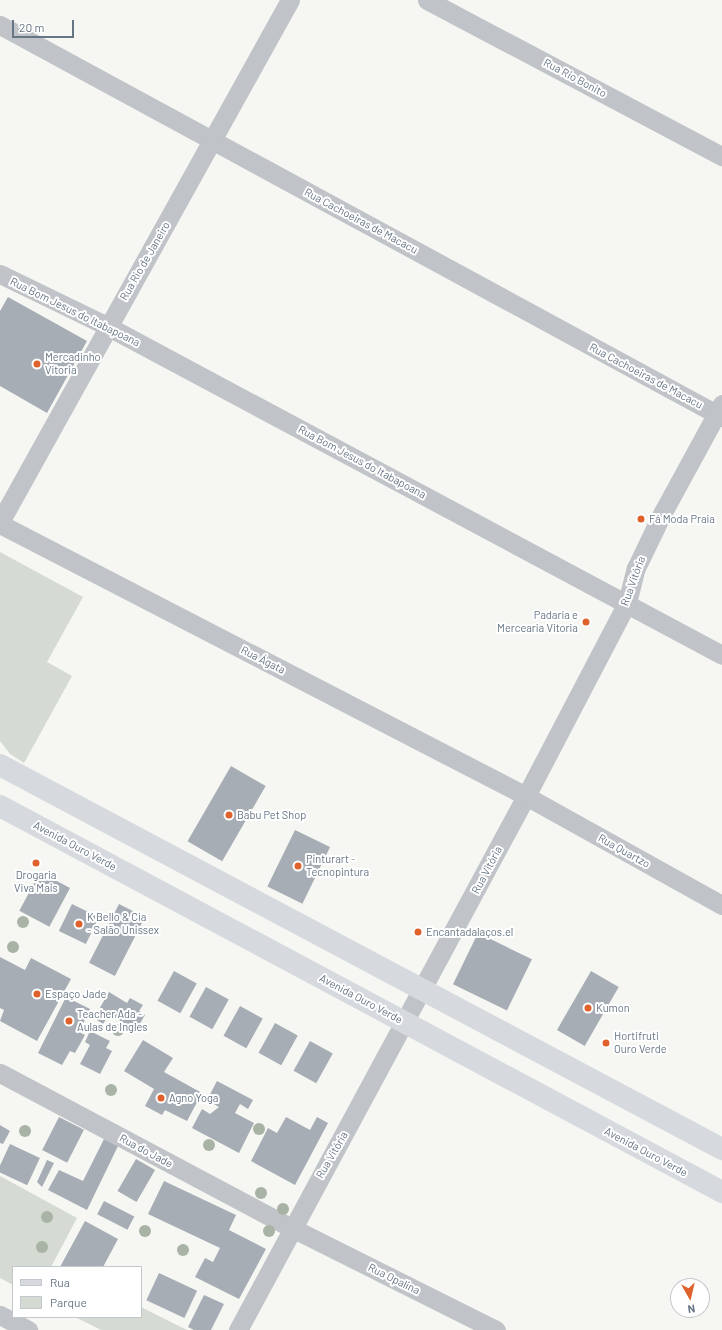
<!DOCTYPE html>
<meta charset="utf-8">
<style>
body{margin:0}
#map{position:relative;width:722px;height:1330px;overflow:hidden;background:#f6f7f3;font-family:Barlow,sans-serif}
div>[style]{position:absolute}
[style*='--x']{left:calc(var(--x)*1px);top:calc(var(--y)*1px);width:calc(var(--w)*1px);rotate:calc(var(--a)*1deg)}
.green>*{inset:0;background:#d5dbd3}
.building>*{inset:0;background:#a6adb4;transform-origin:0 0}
.street>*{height:19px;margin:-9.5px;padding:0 9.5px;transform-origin:9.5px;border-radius:9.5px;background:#c0c3c7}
.secondary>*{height:22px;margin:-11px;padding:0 11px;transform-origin:11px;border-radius:11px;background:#d6dade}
.trees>*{width:12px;height:12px;margin:-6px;border-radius:50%;background:#a8b3a5}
.dots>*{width:11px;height:11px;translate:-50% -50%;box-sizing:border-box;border:2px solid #fff;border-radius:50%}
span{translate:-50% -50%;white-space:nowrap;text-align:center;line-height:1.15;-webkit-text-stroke:4px #fff;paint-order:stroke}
.street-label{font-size:11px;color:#667584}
.poi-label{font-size:11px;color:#667584}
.left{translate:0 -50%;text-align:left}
.right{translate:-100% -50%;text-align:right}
.legend{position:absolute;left:12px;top:1266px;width:130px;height:52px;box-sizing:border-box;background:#fff;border:1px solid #c2c8ce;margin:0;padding:5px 7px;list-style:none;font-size:12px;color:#667584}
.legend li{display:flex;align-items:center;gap:8px;height:20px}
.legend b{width:20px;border:1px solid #c2c8ce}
.north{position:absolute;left:670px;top:1278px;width:40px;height:40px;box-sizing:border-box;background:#fff;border:1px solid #c2c8ce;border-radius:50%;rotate:172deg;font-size:11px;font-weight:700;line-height:16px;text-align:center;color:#667584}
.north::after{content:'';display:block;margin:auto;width:14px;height:18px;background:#df612b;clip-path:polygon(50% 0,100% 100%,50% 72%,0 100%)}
.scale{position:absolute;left:12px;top:20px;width:62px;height:18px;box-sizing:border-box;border:2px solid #667584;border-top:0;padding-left:5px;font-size:12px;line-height:14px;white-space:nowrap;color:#667584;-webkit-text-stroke:3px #fff;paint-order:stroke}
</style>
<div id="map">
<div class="green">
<div style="clip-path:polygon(0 552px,83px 597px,47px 662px,72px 676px,24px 763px,10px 754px,0 741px)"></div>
<div style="clip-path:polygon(0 1176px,77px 1218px,51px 1267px,13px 1267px,13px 1285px,0 1278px)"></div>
<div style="clip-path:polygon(141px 1307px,187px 1330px,101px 1330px,75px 1317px,141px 1317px)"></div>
</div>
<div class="building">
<div style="clip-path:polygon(8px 297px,87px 341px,47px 413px,0 386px,0 311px)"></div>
<div style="left:231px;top:766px;width:40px;height:87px;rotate:30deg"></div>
<div style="left:295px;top:830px;width:39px;height:63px;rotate:26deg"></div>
<div style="left:40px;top:872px;width:34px;height:44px;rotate:28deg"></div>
<div style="left:72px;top:904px;width:30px;height:30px;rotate:26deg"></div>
<div style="left:119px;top:904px;width:29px;height:66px;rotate:27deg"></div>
<div style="left:478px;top:933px;width:60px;height:57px;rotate:26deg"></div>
<div style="clip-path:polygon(0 957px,25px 970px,31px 958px,71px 979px,37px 1041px,0 1021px,4px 1010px,0 1008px)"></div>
<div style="left:174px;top:971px;width:26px;height:34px;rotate:29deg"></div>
<div style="left:591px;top:971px;width:32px;height:68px;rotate:30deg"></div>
<div style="left:206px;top:987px;width:26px;height:34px;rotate:29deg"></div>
<div style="clip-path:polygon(109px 992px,127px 1003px,130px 998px,143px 1005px,139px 1011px,145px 1015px,136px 1030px,109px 1014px,103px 1024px,94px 1018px)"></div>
<div style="clip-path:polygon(66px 997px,90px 1009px,79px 1032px,85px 1035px,75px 1053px,70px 1051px,62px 1065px,38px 1053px)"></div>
<div style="left:240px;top:1006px;width:26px;height:34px;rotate:29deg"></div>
<div style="left:275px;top:1023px;width:26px;height:34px;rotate:29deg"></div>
<div style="clip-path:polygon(90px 1031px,110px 1041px,106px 1048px,112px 1051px,100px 1074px,80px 1064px,90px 1045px,85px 1042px)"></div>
<div style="clip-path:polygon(143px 1040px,173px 1058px,164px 1072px,202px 1093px,187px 1121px,165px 1110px,162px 1115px,145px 1106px,154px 1089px,124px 1071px)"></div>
<div style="left:310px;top:1041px;width:26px;height:34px;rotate:29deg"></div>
<div style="clip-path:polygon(217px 1081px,253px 1100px,248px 1109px,240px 1104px,235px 1113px,254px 1123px,239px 1153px,192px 1128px,202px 1109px,210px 1114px,219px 1107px,207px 1100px)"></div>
<div style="left:59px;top:1117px;width:28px;height:37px;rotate:27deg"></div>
<div style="clip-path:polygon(286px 1117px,310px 1130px,317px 1117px,328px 1123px,295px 1185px,251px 1161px,268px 1128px,277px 1133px)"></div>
<div style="clip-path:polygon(0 1125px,10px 1131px,3px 1144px,0 1143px)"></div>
<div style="clip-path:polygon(104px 1139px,118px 1146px,87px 1210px,48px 1190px,59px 1170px,83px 1181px)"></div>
<div style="left:10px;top:1144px;width:33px;height:30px;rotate:25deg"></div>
<div style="left:136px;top:1159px;width:22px;height:37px;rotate:30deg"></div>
<div style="clip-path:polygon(47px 1160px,54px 1163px,42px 1187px,37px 1182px)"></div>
<div style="clip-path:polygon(164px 1181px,236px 1215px,229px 1230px,266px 1249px,239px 1299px,195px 1277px,205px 1258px,213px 1262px,220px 1248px,148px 1214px)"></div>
<div style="left:104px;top:1201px;width:34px;height:15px;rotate:27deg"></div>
<div style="clip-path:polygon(85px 1221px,118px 1239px,103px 1267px,60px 1267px)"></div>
<div style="left:159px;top:1273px;width:42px;height:30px;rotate:25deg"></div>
<div style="clip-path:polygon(204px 1295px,224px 1304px,211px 1330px,194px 1330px,188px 1327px)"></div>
</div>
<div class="street">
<div style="--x:427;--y:0;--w:334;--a:27.9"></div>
<div style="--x:0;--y:25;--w:822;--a:28.5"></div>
<div style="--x:0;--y:274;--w:119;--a:25.9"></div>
<div style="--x:107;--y:326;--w:697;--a:28.14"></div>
<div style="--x:0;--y:522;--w:597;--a:-60.95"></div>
<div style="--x:0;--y:524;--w:592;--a:27.34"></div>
<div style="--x:526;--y:796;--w:224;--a:29.1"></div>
<div style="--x:0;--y:1073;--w:331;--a:28"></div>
<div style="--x:292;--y:1228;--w:228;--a:26.6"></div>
<div style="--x:0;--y:1315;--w:32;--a:28"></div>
<div style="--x:238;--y:1330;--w:607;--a:-61.66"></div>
<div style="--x:526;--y:796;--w:218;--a:-62.4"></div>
<div style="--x:627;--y:603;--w:36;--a:-76"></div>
<div style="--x:636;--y:568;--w:62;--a:-64.3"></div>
<div style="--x:663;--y:512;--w:123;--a:-61.4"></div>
</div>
<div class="secondary">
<div style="--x:0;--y:765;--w:818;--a:28.01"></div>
<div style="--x:0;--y:806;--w:819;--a:28.13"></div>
</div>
<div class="trees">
<div style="left:23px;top:922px"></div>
<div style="left:13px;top:947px"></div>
<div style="left:118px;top:1030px"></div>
<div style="left:111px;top:1090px"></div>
<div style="left:259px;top:1129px"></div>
<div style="left:25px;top:1131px"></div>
<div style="left:209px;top:1145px"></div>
<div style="left:261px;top:1193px"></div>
<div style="left:283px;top:1209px"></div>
<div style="left:47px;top:1217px"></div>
<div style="left:145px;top:1231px"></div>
<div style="left:269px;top:1231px"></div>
<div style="left:42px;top:1247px"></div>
<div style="left:183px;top:1250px"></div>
</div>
<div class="dots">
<div style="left:37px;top:364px;background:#df612b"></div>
<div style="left:641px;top:519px;background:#df612b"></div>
<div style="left:586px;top:622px;background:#df612b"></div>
<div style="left:229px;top:815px;background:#df612b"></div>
<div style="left:36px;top:863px;background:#df612b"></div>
<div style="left:298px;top:866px;background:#df612b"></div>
<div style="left:79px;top:924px;background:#df612b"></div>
<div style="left:418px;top:932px;background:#df612b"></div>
<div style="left:37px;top:994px;background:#df612b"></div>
<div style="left:588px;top:1008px;background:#df612b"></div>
<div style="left:69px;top:1021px;background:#df612b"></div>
<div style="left:606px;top:1043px;background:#df612b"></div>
<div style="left:161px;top:1098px;background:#df612b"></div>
</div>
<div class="street-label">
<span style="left:575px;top:78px;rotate:28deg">Rua Rio Bonito</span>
<span style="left:361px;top:221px;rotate:28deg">Rua Cachoeiras de Macacu</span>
<span style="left:145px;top:261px;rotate:-60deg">Rua Rio de Janeiro</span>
<span style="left:75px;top:312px;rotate:26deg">Rua Bom Jesus do Itabapoana</span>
<span style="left:646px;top:376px;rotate:28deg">Rua Cachoeiras de Macacu</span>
<span style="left:362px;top:462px;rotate:28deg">Rua Bom Jesus do Itabapoana</span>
<span style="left:633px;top:581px;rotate:-70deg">Rua Vitória</span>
<span style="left:263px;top:660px;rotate:27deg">Rua Ágata</span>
<span style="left:75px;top:846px;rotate:28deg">Avenida Ouro Verde</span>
<span style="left:624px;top:851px;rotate:29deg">Rua Quartzo</span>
<span style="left:487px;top:870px;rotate:-62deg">Rua Vitória</span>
<span style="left:361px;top:999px;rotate:28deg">Avenida Ouro Verde</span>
<span style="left:146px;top:1151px;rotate:28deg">Rua do Jade</span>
<span style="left:646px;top:1152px;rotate:28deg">Avenida Ouro Verde</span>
<span style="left:332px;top:1155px;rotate:-60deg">Rua Vitória</span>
<span style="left:394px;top:1279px;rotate:26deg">Rua Opalina</span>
</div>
<div class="poi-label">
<span class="left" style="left:45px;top:364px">Mercadinho<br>Vitoria</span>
<span class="left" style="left:649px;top:519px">Fá Moda Praia</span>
<span class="right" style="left:578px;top:622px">Padaria e<br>Mercearia Vitoria</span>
<span class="left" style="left:237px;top:815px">Babu Pet Shop</span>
<span class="left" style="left:306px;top:866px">Pinturart -<br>Tecnopintura</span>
<span style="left:36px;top:882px">Drogaria<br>Viva Mais</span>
<span class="left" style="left:87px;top:924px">K Bello &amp; Cia<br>- Salão Unissex</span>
<span class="left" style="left:426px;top:932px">Encantadalaços.el</span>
<span class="left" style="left:45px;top:994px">Espaço Jade</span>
<span class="left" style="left:596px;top:1008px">Kumon</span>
<span class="left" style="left:77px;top:1021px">Teacher Ada -<br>Aulas de Ingles</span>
<span class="left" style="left:614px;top:1043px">Hortifruti<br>Ouro Verde</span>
<span class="left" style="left:169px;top:1098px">Agno Yoga</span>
</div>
<ul class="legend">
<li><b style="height:5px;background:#d6dade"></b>Rua</li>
<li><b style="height:11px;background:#d5dbd3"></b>Parque</li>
</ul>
<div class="north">N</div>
<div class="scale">20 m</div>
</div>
